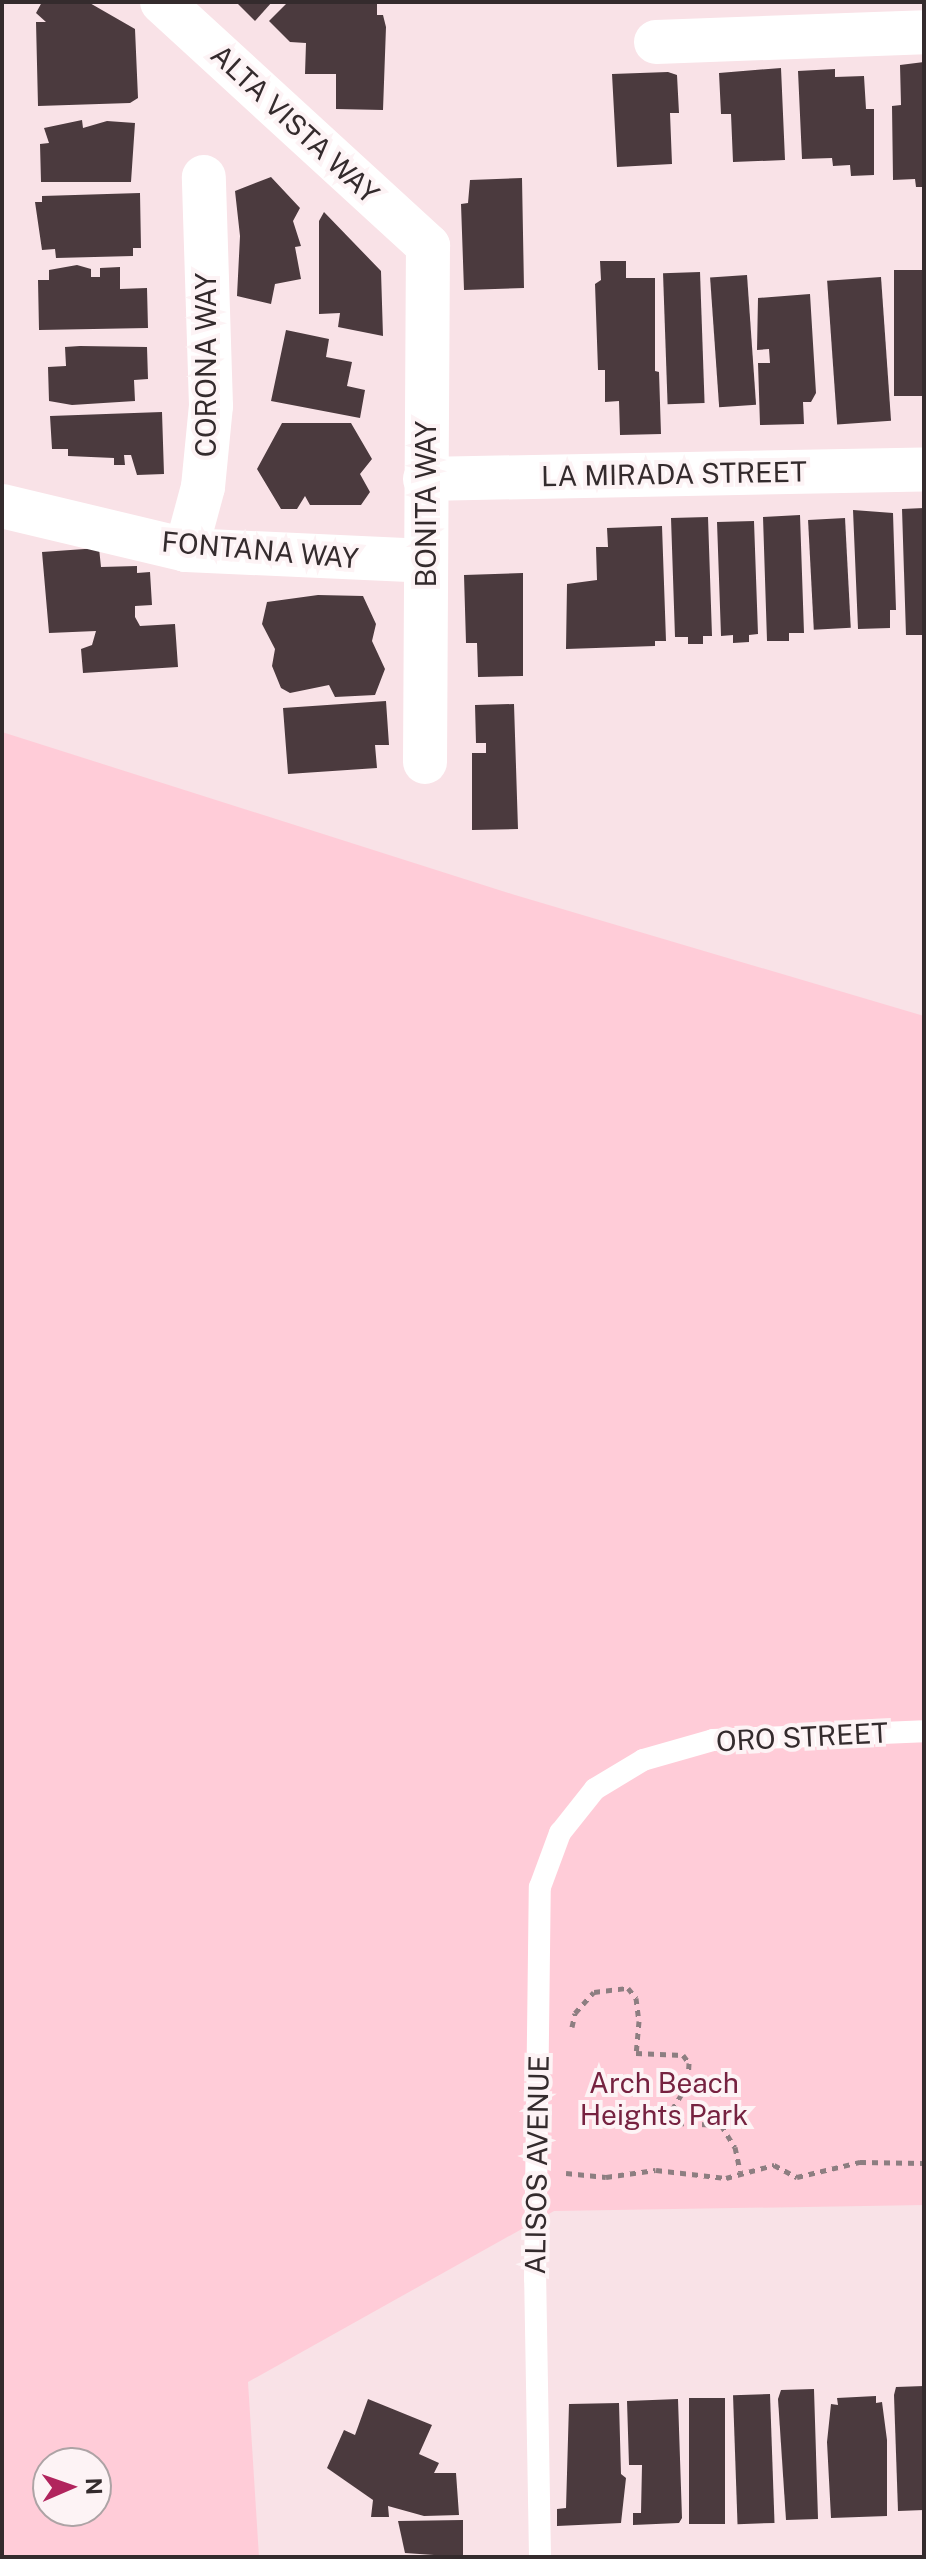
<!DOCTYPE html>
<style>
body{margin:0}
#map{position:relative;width:926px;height:2559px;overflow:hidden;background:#f9e2e7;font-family:"Public Sans",sans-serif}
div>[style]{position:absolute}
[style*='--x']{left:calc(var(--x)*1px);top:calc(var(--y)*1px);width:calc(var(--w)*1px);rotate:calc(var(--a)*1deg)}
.green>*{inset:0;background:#ffccd8}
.building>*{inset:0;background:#4b3a3e;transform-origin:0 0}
.path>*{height:5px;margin-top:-2.5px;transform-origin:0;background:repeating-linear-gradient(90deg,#8d7e81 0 6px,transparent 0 12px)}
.lane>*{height:22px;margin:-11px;padding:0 11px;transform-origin:11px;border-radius:11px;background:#fff}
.street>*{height:44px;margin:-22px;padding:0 22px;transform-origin:22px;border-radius:22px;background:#fff}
.secondary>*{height:44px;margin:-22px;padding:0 22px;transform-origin:22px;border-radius:22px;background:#fff}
span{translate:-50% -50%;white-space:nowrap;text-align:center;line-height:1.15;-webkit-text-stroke:8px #fdf3f5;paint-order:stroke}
.street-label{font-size:28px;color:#342b2d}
.park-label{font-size:28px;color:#762240}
.frame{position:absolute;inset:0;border:4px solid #342b2d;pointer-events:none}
.north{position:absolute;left:32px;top:2447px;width:80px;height:80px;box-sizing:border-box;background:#fdf3f5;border:2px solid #ada3a5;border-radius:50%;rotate:88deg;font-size:22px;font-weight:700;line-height:32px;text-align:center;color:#342b2d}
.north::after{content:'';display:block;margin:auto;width:28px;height:36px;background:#b1245d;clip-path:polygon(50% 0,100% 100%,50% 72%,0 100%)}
</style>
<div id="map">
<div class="green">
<div style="clip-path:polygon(evenodd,2px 732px,515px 895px,924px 1016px,924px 2205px,554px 2211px,248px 2382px,259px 2557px,2px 2557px,2px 732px,48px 2463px,96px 2463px,96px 2511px,48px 2511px,48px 2463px)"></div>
</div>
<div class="building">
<div style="clip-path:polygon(42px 2px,88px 2px,135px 29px,138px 98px,130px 103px,38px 106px,36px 22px,46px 22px,36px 13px)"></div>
<div style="clip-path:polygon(236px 2px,272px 2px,255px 21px)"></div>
<div style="clip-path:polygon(288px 2px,377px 2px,377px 15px,383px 15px,386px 27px,383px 110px,336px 109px,336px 74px,305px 74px,306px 43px,290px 42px,269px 21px)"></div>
<div style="clip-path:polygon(924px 62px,924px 187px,916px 187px,915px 179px,893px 180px,892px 106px,901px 105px,900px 65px)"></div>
<div style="clip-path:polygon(781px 68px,785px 160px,733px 162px,731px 114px,721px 114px,719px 73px)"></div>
<div style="clip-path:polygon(835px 69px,835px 77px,864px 76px,866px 109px,874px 109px,874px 175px,851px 176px,850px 165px,833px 166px,832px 158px,802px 159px,798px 71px)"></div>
<div style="clip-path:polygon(668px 72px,677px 75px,679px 113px,670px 113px,672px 164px,617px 167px,612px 74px)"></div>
<div style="clip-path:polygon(82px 120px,83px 128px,107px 121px,135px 123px,131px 182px,41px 182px,40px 144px,49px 143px,44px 128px)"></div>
<div style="clip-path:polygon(271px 177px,300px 208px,293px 221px,301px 246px,295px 247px,301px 279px,275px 284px,271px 304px,237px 296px,240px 236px,235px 191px)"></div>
<div style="clip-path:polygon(522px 178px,524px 288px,464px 290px,461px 204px,468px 203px,470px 180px)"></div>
<div style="clip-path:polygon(140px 193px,141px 248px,133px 248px,133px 256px,56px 258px,55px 249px,42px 250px,35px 202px,42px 202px,42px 196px)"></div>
<div style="clip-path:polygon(324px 212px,381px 271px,383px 336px,338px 327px,340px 313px,319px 314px,319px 221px)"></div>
<div style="clip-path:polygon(600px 261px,626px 261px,626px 278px,655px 278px,655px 371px,659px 372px,661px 434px,620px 435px,619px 401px,605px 402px,605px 370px,598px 370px,595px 284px,601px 280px)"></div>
<div style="clip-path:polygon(77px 265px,91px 269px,91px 277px,100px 277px,100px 268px,120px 267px,120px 289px,147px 288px,148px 328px,39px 330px,38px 280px,49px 280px,49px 270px)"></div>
<div style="left:924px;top:270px;width:126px;height:30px;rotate:90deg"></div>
<div style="left:700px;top:272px;width:131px;height:37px;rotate:88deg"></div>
<div style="left:747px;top:275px;width:130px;height:37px;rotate:86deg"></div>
<div style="left:881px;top:277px;width:144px;height:54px;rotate:86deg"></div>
<div style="clip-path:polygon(810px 294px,816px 393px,811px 402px,803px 402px,804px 424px,760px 425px,758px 363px,770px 363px,769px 349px,757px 350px,758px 298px)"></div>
<div style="clip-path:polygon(286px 330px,329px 339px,326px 357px,352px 362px,347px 386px,365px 390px,360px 418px,271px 401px)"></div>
<div style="clip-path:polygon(80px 346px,147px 347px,148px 379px,134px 380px,135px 401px,72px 405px,49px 401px,48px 367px,66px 366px,65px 347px)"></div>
<div style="clip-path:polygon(162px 412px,164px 474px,137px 475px,131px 455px,124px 455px,125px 465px,114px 465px,114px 458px,68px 456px,68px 449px,52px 449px,50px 416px)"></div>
<div style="clip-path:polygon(282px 423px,351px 423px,372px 459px,360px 474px,370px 492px,361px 505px,310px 505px,305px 496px,297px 509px,281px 509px,257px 469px)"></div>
<div style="clip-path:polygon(924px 508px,924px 635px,906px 635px,902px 509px)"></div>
<div style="clip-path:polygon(853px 510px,893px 513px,896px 610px,890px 610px,890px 628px,858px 629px)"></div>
<div style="clip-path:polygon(800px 515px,804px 633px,789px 633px,789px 641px,767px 641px,763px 517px)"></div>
<div style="clip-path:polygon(708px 517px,712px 636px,703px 636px,703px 644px,688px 644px,688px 637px,675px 637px,671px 518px)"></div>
<div style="left:845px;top:518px;width:110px;height:37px;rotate:87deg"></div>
<div style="clip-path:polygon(754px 521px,758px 634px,749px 635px,749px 642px,733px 643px,733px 635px,721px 636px,717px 522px)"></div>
<div style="clip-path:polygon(662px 526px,666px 641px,655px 641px,655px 646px,566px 649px,567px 584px,597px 580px,596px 547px,608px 547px,607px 528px)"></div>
<div style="clip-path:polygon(99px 548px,101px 567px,137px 566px,137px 573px,150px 572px,152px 605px,135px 606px,135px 617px,140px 626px,175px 624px,178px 667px,83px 673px,81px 649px,92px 645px,96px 631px,49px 633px,42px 552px)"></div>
<div style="clip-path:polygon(523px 573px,523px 676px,478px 677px,477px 643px,466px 643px,464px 575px)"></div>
<div style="clip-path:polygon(318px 595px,363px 596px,376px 624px,372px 641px,385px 669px,375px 695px,335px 697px,329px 685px,290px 693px,281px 688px,272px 666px,275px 649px,262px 624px,267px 602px)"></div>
<div style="clip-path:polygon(386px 701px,389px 745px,375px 745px,377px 768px,288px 774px,283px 708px)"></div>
<div style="clip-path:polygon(514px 704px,518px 829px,472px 830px,472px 753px,486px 753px,486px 743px,476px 743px,475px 705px)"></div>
<div style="clip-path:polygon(924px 2386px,924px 2510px,898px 2511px,894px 2395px,896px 2387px)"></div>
<div style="clip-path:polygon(814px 2389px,818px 2519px,786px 2520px,778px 2399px,781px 2390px)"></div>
<div style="left:770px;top:2394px;width:129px;height:37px;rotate:88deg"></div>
<div style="clip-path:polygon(876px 2396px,876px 2403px,882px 2402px,887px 2440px,887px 2516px,831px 2518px,827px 2442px,831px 2404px,838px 2405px,837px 2398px)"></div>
<div style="left:725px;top:2398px;width:126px;height:36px;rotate:90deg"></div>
<div style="clip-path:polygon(368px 2399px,432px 2425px,419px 2454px,439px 2463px,434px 2473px,456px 2473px,459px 2515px,424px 2516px,388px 2506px,389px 2517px,371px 2517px,373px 2500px,327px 2468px,344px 2430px,355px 2435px)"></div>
<div style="clip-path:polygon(678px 2399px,682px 2518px,679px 2523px,633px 2525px,633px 2513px,641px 2513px,642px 2465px,629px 2465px,627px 2401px)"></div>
<div style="clip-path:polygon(619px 2403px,621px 2474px,626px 2478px,621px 2523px,557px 2526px,557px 2509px,566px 2508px,569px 2404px)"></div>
<div style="clip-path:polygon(463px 2520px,463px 2557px,405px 2553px,398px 2521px)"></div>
</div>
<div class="path">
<div style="--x:572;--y:2027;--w:14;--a:-78"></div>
<div style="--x:575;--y:2013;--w:28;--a:-48"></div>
<div style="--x:594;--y:1992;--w:34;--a:-7"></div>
<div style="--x:628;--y:1988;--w:13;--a:51"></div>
<div style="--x:636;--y:1998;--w:23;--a:83"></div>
<div style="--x:639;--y:2021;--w:32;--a:95"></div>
<div style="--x:636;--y:2053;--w:47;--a:2.4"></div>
<div style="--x:683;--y:2055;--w:10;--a:53"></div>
<div style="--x:689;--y:2063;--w:21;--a:93"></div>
<div style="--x:688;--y:2084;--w:36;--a:122"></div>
<div style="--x:669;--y:2115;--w:12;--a:42"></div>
<div style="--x:678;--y:2123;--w:43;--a:2.7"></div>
<div style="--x:721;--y:2125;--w:26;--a:58"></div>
<div style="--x:735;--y:2147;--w:25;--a:78"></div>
<div style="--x:566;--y:2173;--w:40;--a:5.7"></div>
<div style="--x:606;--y:2177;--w:50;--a:-8"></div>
<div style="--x:656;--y:2170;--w:70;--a:6.5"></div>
<div style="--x:726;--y:2178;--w:50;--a:-15.2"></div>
<div style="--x:774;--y:2165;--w:26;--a:28"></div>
<div style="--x:797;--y:2177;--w:65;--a:-13.4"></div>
<div style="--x:860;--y:2162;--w:64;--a:0.9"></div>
</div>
<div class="lane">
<div style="--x:540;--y:2557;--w:278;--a:-91"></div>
<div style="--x:535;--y:2279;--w:392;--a:-89.3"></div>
<div style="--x:540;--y:1887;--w:58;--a:-69.7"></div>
<div style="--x:560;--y:1833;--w:56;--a:-51.5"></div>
<div style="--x:595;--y:1789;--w:56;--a:-31.1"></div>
<div style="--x:643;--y:1760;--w:73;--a:-15.9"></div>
<div style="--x:713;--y:1740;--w:211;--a:-2.4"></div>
</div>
<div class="street">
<div style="--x:656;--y:42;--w:268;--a:-2.1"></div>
<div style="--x:425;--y:479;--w:499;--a:-1.1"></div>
<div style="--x:2;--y:506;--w:189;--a:13.4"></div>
<div style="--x:186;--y:550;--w:240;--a:2.6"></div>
<div style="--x:186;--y:550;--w:65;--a:-74.9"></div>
<div style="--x:203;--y:487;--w:81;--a:-84.4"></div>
<div style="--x:211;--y:406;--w:229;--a:-91.8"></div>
<div style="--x:425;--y:762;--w:516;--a:-89.67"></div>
</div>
<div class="secondary">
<div style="--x:162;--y:2;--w:361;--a:42.5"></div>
</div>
<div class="street-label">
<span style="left:295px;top:124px;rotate:43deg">ALTA VISTA WAY</span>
<span style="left:206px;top:365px;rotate:-90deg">CORONA WAY</span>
<span style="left:674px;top:474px;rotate:-1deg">LA MIRADA STREET</span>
<span style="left:426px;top:504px;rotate:-90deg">BONITA WAY</span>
<span style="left:260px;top:550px;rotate:5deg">FONTANA WAY</span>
<span style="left:802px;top:1737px;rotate:-3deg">ORO STREET</span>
<span style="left:537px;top:2165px;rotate:-89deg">ALISOS AVENUE</span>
</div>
<div class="park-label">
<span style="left:664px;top:2099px">Arch Beach<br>Heights Park</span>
</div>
<div class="frame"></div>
<div class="north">N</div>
</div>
